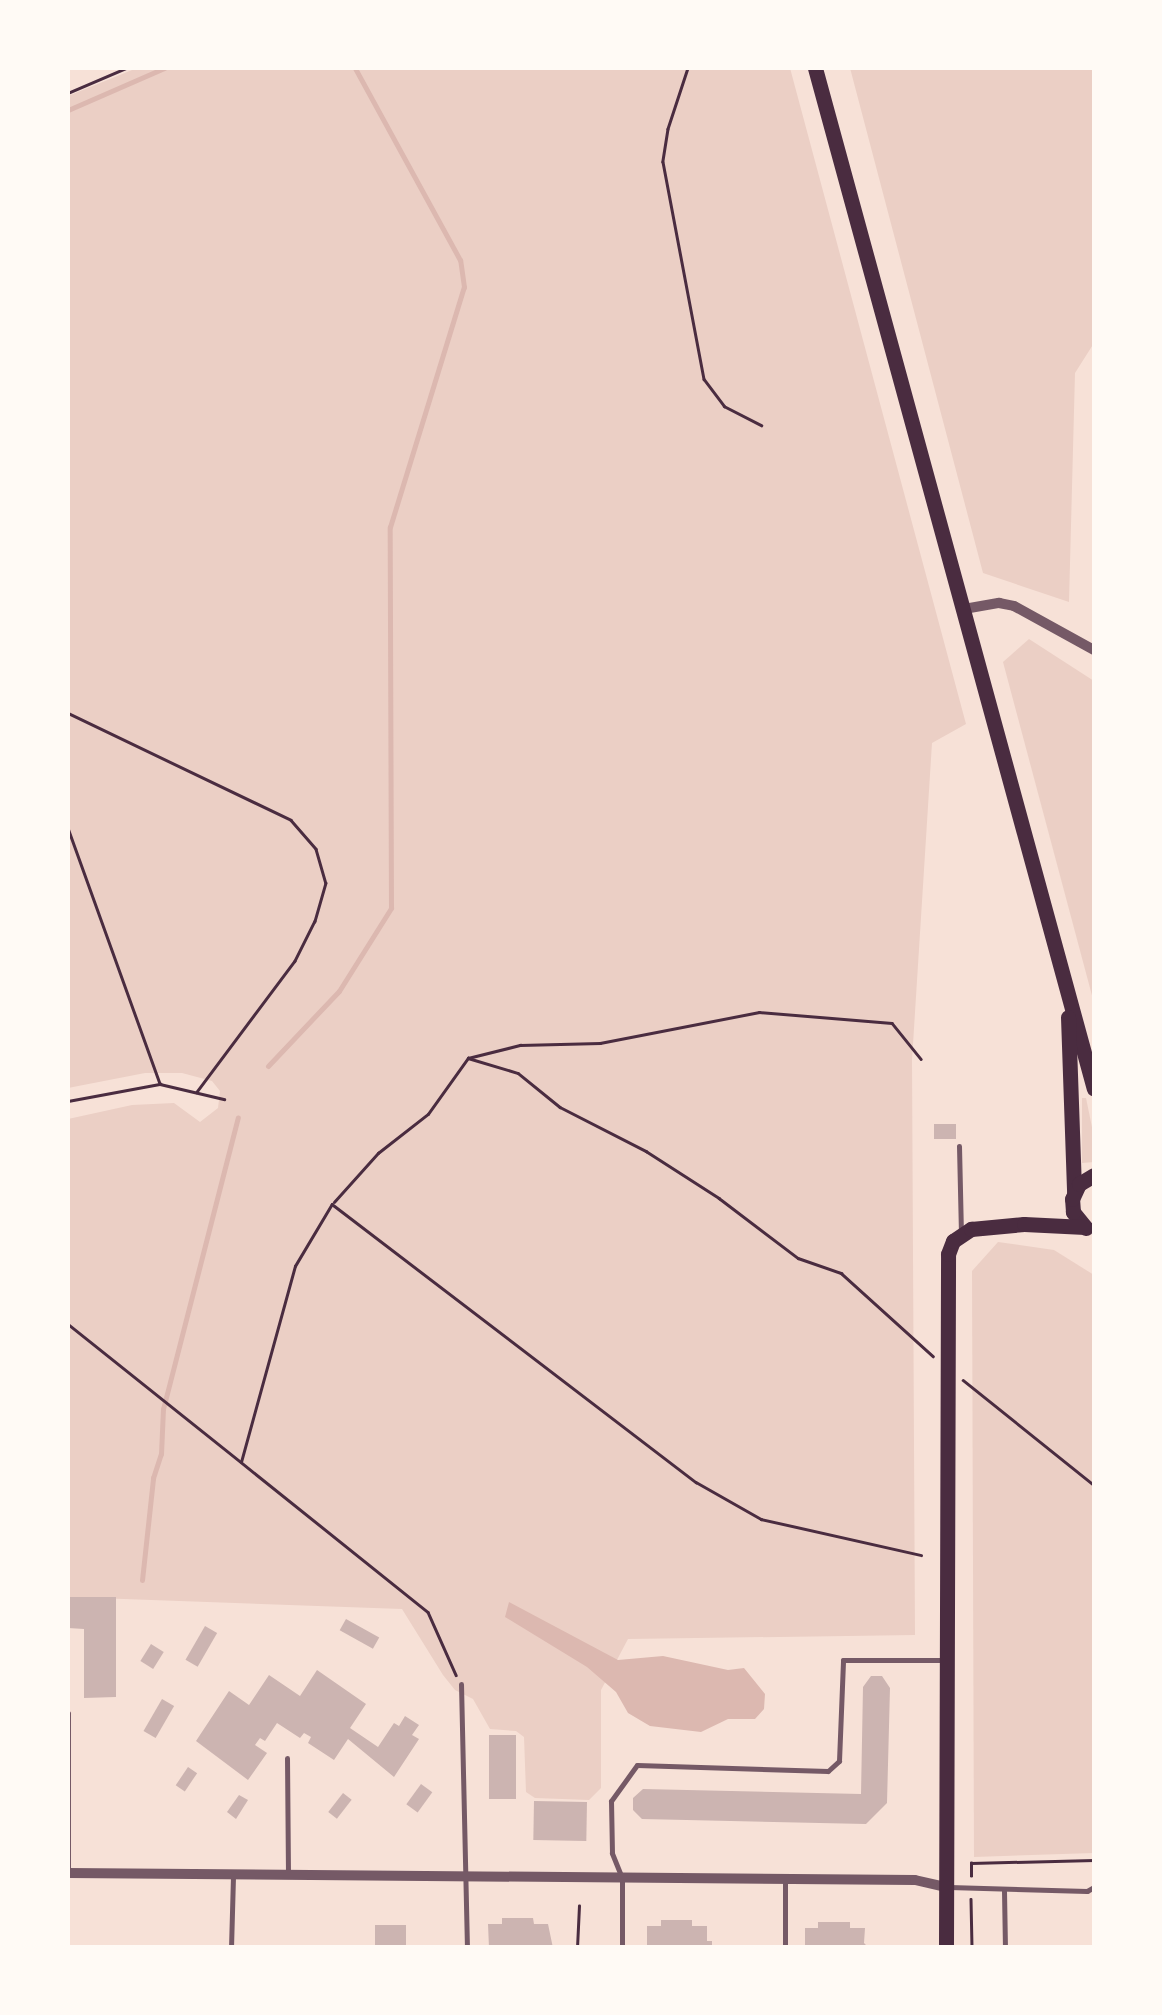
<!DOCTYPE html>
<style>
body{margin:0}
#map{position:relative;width:1162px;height:2015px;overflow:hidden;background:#f7e1d7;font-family:"Work Sans",sans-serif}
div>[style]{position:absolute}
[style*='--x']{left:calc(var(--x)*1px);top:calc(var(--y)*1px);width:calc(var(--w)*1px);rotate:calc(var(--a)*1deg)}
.green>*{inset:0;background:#ebcfc5}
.water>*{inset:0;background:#dcb8b0}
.stream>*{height:5px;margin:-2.5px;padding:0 2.5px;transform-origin:2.5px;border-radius:2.5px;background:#dcb8b0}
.building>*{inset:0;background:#ccb4b1;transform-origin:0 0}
.path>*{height:2.5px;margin:-1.25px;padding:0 1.25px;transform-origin:1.25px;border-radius:1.25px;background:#4a2c40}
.service>*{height:5px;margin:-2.5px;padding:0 2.5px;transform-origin:2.5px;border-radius:2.5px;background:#755966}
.minor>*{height:10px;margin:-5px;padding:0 5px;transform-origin:5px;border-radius:5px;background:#755966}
.primary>*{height:15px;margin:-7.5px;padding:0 7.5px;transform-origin:7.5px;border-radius:7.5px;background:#4a2c40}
span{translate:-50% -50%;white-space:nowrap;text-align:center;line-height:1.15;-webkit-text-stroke:9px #fffaf5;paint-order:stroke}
.frame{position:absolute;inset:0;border:70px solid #fffaf5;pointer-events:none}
</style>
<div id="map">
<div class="green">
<div style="clip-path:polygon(137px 68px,790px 68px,966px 724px,932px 743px,912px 1060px,915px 1635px,628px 1639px,601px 1690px,601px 1788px,589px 1800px,535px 1798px,526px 1792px,524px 1737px,516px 1731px,490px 1729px,473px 1699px,455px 1690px,443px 1675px,402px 1609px,68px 1597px,68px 1119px,132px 1105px,174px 1103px,200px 1122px,218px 1108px,220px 1091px,212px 1081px,182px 1073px,145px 1073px,68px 1088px,68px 96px)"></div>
<div style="clip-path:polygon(850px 68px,1094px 68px,1094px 343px,1075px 373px,1069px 602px,983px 573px)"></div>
<div style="clip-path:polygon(1029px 639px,1094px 681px,1094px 1003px,1003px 662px)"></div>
<div style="clip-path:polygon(1082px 1098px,1086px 1098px,1094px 1137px,1094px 1162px,1082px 1163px)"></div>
<div style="clip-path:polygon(998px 1242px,1054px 1250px,1094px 1275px,1094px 1853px,974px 1857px,972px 1271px)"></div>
</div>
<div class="water">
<div style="clip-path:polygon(509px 1602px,618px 1660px,663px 1656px,728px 1670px,744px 1668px,765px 1694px,764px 1709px,755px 1719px,728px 1719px,701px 1732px,650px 1726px,628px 1713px,616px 1692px,587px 1667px,505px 1617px)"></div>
</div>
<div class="stream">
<div style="--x:68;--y:110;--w:105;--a:-23.6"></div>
<div style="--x:268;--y:1066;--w:103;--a:-46.6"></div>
<div style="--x:339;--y:991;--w:98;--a:-57.9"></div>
<div style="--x:391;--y:908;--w:381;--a:-90.2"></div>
<div style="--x:390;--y:527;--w:251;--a:-72.9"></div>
<div style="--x:464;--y:287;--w:27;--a:-98"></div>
<div style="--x:460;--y:260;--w:219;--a:-118.7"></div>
<div style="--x:142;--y:1580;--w:103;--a:-83.8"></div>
<div style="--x:153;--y:1478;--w:25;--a:-72"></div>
<div style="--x:161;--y:1454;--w:45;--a:-87.5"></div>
<div style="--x:163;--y:1409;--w:301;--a:-75.6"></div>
</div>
<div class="building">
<div style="left:934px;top:1124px;width:22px;height:15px"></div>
<div style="clip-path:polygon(68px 1597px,116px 1597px,116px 1697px,84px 1698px,84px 1629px,68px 1628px)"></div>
<div style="left:346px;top:1619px;width:38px;height:13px;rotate:29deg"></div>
<div style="left:205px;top:1626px;width:14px;height:39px;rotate:30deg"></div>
<div style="left:151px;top:1644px;width:15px;height:20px;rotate:32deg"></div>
<div style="clip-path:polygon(317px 1670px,366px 1704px,350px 1728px,378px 1747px,394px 1723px,399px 1726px,405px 1716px,419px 1725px,412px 1735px,419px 1739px,394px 1777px,348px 1739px,334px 1760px,308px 1743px,311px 1737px,304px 1733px,300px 1738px,277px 1723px,265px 1741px,260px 1738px,255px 1745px,267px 1753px,248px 1780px,196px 1741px,229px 1691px,249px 1705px,269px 1675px,300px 1696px)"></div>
<div style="clip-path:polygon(871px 1676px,882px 1676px,890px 1688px,887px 1803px,866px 1824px,642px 1819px,633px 1810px,633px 1798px,643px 1789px,861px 1794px,863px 1687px)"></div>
<div style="left:162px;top:1699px;width:14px;height:37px;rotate:30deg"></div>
<div style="left:489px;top:1735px;width:27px;height:64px"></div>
<div style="left:188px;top:1767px;width:11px;height:22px;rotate:34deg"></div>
<div style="left:421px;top:1784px;width:14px;height:25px;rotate:36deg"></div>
<div style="left:343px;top:1793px;width:11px;height:24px;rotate:38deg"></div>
<div style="clip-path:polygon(239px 1795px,248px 1800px,236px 1819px,227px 1812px)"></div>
<div style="left:534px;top:1801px;width:53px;height:39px;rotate:1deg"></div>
<div style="clip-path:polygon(502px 1918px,533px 1918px,534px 1924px,548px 1924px,553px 1948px,489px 1948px,488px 1924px,502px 1924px)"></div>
<div style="clip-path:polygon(661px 1920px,692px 1920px,692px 1926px,707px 1926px,707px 1941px,712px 1941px,712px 1948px,647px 1948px,647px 1926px,661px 1926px)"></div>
<div style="clip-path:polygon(818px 1922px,850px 1922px,850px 1928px,865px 1928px,864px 1943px,869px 1948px,805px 1948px,805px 1928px,818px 1928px)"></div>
<div style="left:375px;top:1925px;width:31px;height:23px"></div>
</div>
<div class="path">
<div style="--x:688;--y:68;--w:64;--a:108.2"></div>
<div style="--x:668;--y:129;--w:33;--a:99"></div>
<div style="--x:663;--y:162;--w:221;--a:79.3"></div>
<div style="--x:704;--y:379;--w:34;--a:53"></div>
<div style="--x:724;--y:406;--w:42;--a:27.2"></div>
<div style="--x:68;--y:93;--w:63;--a:-23.3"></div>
<div style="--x:68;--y:713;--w:247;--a:25.6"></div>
<div style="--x:291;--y:820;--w:38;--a:49"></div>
<div style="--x:316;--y:849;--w:35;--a:74"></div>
<div style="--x:326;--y:883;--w:40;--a:106"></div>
<div style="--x:315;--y:921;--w:45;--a:116.6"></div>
<div style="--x:295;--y:961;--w:164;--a:126.8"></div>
<div style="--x:68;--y:828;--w:272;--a:70.2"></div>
<div style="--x:468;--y:1058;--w:52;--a:16.7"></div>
<div style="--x:518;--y:1073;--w:54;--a:39"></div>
<div style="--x:560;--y:1107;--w:97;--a:27.1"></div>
<div style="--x:646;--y:1151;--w:87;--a:32.8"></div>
<div style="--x:719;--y:1198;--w:99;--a:37.2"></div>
<div style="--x:798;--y:1258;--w:46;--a:19.2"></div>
<div style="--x:841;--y:1273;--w:124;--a:42.1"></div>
<div style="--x:68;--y:1101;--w:94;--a:-10.5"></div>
<div style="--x:160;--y:1084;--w:66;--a:13.2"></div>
<div style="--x:334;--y:1202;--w:66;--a:-48.1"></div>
<div style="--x:378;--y:1153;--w:63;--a:-38"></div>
<div style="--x:428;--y:1114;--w:69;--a:-54.5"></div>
<div style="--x:468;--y:1058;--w:54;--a:-14"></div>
<div style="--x:520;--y:1045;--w:80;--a:-1.4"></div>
<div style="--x:600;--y:1043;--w:162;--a:-11"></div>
<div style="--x:759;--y:1012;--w:133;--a:4.7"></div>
<div style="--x:892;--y:1023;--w:46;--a:51.1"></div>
<div style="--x:68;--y:1324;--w:221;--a:38.6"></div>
<div style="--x:241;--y:1462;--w:203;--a:-74.6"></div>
<div style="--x:295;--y:1266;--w:72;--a:-59.2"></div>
<div style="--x:332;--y:1204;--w:458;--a:37.4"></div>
<div style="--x:696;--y:1482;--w:75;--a:29.6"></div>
<div style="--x:761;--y:1519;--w:164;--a:12.7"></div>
<div style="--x:963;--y:1380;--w:168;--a:38.7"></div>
<div style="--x:242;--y:1463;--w:238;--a:38.7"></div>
<div style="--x:428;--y:1612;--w:69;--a:66"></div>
<div style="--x:971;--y:1876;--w:13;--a:-90"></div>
<div style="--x:971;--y:1863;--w:123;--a:-1.4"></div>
<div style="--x:971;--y:1899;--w:49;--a:88.8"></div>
<div style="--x:577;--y:1948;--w:42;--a:-87.3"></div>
</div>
<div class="service">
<div style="--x:959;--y:1146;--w:85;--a:88.7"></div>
<div style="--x:461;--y:1684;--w:264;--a:88.7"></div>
<div style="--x:68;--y:1713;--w:160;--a:90"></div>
<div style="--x:287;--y:1758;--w:114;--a:89.5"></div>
<div style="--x:949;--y:1887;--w:138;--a:1.7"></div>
<div style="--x:1087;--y:1891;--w:8;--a:-30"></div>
<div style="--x:1004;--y:1891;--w:57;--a:89"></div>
<div style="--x:231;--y:1948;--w:72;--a:-88.4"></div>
<div style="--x:622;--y:1948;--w:70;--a:-90"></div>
<div style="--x:622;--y:1878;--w:27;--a:-112"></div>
<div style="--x:612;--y:1853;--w:52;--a:-91.1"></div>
<div style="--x:611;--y:1801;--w:44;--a:-54.2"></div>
<div style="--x:637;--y:1765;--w:191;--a:1.8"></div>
<div style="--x:828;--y:1771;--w:15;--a:-42"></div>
<div style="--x:839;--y:1761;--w:101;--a:-87.7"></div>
<div style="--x:843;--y:1660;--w:101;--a:0"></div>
<div style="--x:785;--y:1948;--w:67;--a:-90"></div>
</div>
<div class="minor">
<div style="--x:964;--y:609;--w:36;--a:-10"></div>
<div style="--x:999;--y:603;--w:15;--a:11"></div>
<div style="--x:1014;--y:606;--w:91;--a:28.8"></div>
<div style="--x:68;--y:1873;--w:847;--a:0.47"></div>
<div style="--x:915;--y:1880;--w:32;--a:13"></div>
</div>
<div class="primary">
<div style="--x:815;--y:68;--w:1058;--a:74.72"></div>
<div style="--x:1068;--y:1017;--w:175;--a:88"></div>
<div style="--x:1086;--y:1228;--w:21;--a:-129"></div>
<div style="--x:1073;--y:1212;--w:13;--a:-94"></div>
<div style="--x:1072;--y:1199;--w:17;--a:-65"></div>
<div style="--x:1079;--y:1184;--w:17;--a:-31"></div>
<div style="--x:946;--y:1948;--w:694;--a:-89.83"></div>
<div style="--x:948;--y:1254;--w:14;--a:-69"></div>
<div style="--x:953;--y:1241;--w:22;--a:-34"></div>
<div style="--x:971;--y:1229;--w:53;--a:-5.4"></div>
<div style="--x:1024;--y:1224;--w:61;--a:2.8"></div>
</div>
<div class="frame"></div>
</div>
